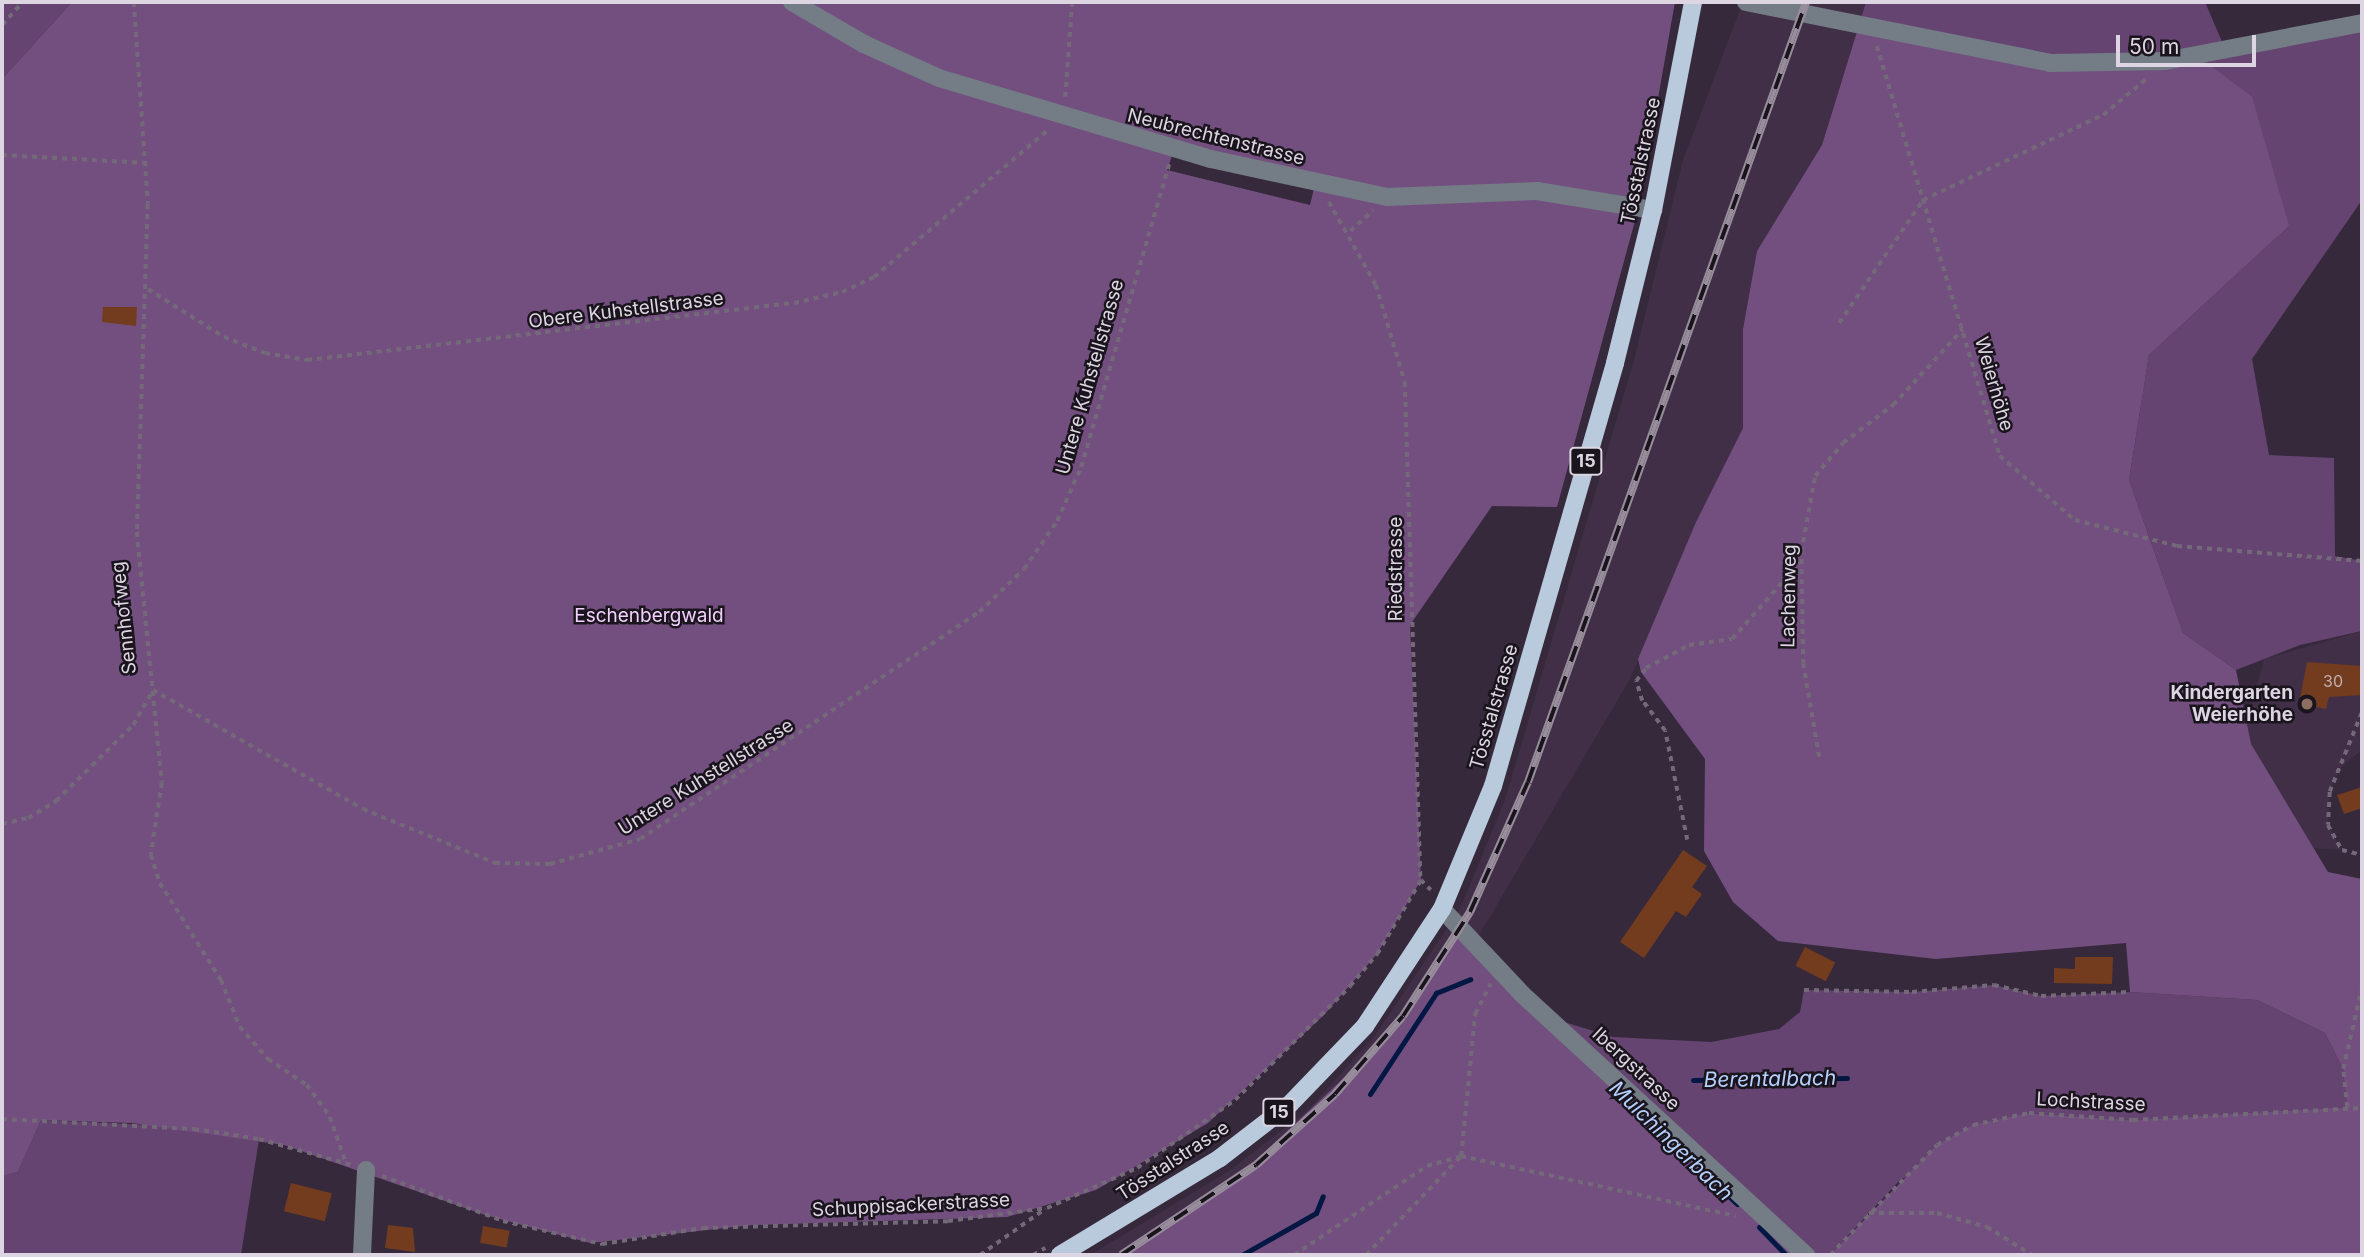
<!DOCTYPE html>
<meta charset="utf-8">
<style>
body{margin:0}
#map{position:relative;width:2364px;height:1257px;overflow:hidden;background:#36293b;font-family:Inter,sans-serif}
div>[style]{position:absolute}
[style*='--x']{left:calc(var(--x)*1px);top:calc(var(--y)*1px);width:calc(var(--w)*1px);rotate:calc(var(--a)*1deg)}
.built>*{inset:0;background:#412f47}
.green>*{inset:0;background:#654471}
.forest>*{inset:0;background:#734f80}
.stream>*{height:5px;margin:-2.5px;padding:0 2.5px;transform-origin:2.5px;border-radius:2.5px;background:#031743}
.building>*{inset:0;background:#733c1e;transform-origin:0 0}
.path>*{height:3.5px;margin-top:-1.75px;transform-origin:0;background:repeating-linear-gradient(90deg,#746979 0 5px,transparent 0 10px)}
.minor>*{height:18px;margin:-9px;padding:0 9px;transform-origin:9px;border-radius:9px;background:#747c85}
.major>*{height:18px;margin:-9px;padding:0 9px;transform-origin:9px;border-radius:9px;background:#b9cadc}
.rail>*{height:8px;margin-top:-4px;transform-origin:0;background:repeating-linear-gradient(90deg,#1a141d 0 16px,#978d9b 0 32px);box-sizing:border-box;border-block:2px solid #978d9b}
.dots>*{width:19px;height:19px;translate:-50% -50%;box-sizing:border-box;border:4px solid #1a141d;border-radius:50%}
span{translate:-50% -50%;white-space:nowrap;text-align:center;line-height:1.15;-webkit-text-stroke:5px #1a141d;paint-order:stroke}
.number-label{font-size:16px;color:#c2afb0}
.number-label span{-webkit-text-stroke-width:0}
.shield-label span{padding:2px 5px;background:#1a141d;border:2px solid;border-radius:5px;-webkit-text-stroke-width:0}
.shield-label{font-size:18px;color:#ddd5e1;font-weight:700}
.street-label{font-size:19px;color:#ddd5e1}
.park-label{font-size:19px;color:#f1d0fd}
.poi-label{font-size:19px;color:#ddd5e1;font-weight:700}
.right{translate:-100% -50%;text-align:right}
.water-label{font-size:21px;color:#b6d0fe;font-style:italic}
.frame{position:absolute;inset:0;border:4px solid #ddd5e1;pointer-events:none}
.scale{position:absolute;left:2116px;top:35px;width:140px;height:32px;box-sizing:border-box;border:4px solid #ddd5e1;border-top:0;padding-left:9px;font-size:21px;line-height:24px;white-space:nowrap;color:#ddd5e1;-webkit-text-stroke:5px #1a141d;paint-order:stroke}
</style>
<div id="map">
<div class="built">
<div style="clip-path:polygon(1743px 2px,1866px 2px,1822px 145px,1757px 251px,1743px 329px,1743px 428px,1696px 522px,1630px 679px,1481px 932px,1388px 1052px,1160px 1255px,1090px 1255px,1232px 1169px,1309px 1109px,1374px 1037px,1460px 909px,1505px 800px,1634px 360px,1683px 160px)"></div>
<div style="clip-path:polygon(2362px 631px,2362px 750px,2340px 768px,2330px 792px,2328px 825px,2342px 850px,2215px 842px,2264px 659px)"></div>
</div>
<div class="green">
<div style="clip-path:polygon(2px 2px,72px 2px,2px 79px)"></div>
<div style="clip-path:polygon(1866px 2px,2205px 2px,2226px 51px,2362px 23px,2362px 200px,2252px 359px,2269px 455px,2334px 458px,2335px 556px,2362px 561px,2362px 631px,2300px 645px,2236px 670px,2183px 633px,2129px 480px,2149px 355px,2289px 226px,2050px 63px,1859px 25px)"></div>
<div style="clip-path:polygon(1994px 985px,2041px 996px,2130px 992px,2257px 1000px,2325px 1033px,2343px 1069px,2347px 1107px,2133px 1120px,2029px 1113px,1900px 1180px,1830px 1255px,1806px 1255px,1551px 1018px,1613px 1037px,1711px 1042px,1779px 1029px,1800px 1012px,1804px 990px,1912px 992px)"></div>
<div style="clip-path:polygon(41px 1120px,152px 1125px,259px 1139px,241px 1255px,4px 1255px,2px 1176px,18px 1172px)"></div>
</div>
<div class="forest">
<div style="clip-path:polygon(evenodd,72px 2px,1675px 2px,1639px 206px,1557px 507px,1492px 506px,1410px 625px,1421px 880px,1377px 954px,1324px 1015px,1208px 1123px,1096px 1190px,1007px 1217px,753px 1225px,590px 1243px,485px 1215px,284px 1145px,132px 1123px,41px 1120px,18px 1172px,2px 1176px,2px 79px,72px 2px,1174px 150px,1315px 184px,1310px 205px,1167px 170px,1174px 150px)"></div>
<div style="clip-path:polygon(1859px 25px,2050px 63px,2198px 56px,2252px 97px,2289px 226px,2149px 355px,2129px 480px,2183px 633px,2236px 670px,2251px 744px,2328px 872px,2362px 879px,2362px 1255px,1830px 1255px,1937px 1145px,1973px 1125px,2029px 1113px,2133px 1120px,2347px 1107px,2343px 1069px,2325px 1033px,2257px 1000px,2130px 992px,2126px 943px,1936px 959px,1778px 941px,1733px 902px,1704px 851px,1705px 759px,1641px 672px,1638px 659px,1696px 522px,1743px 428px,1743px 329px,1757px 251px,1822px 145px)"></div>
<div style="clip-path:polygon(1459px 930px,1806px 1255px,1116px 1255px,1234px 1181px,1380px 1044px)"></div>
</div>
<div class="stream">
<div style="--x:1693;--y:1080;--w:154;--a:-0.7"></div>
<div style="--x:1370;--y:1094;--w:121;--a:-56.8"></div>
<div style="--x:1436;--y:993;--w:37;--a:-22"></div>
<div style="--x:1719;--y:1187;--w:25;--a:43"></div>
<div style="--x:1759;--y:1227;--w:39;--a:46"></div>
<div style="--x:2;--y:1254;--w:2;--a:27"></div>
<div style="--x:1242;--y:1255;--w:85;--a:-29.6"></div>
<div style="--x:1316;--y:1213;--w:18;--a:-68"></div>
</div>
<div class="building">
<div style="clip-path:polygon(103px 307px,137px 307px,136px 326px,102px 322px)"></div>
<div style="clip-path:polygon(2307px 662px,2362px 666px,2362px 695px,2329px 697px,2326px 709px,2299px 703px)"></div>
<div style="clip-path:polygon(2362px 787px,2362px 808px,2344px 814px,2337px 795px)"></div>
<div style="clip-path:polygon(1683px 850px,1707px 866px,1692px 887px,1702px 894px,1686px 917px,1676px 911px,1644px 958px,1620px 942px)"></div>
<div style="left:1805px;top:947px;width:34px;height:21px;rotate:27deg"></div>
<div style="clip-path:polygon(2075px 957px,2113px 957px,2112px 984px,2054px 983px,2054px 968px,2075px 969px)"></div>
<div style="left:291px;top:1183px;width:42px;height:29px;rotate:14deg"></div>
<div style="clip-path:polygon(388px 1225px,413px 1228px,415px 1252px,385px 1248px)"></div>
<div style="left:483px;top:1226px;width:27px;height:17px;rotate:10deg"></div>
</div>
<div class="path">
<div style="--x:134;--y:2;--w:202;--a:86"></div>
<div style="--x:148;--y:204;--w:328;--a:91.9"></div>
<div style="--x:137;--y:532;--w:252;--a:84.3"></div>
<div style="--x:162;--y:783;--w:73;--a:98.7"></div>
<div style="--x:151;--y:855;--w:29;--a:72"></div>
<div style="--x:160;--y:883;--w:115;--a:57.8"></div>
<div style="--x:221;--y:980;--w:51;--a:68"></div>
<div style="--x:240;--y:1027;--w:43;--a:48.8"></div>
<div style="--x:268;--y:1059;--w:47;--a:33.7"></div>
<div style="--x:307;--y:1085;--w:39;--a:54"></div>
<div style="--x:330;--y:1117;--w:49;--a:70.8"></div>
<div style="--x:2;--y:25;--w:31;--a:-48"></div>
<div style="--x:1877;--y:46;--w:428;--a:73.3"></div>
<div style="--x:2000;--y:456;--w:99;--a:40.5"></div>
<div style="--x:2075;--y:520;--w:105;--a:14.3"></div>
<div style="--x:2177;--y:546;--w:186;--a:4.6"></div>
<div style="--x:1065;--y:97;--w:95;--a:-85.8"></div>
<div style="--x:2;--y:155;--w:145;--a:3.2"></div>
<div style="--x:1329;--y:202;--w:95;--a:60.5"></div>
<div style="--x:1376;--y:285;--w:101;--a:73.4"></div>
<div style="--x:1405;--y:382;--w:498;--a:88.2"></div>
<div style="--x:1421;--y:880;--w:14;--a:45"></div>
<div style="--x:1350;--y:231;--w:31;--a:-42"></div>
<div style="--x:148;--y:289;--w:90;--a:32.3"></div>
<div style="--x:224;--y:337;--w:44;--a:21.3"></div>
<div style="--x:265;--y:353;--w:43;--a:9.5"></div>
<div style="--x:307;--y:360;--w:490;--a:-6.7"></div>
<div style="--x:794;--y:303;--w:49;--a:-12.9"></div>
<div style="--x:842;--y:292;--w:35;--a:-25"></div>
<div style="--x:874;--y:277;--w:229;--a:-40.2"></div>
<div style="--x:1839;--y:323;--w:149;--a:-55.7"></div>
<div style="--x:1923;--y:200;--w:199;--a:-25.3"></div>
<div style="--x:2103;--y:115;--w:56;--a:-39.9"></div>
<div style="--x:153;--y:690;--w:241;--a:29.5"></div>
<div style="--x:363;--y:809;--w:143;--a:22.2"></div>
<div style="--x:495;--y:863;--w:55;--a:1"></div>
<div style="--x:550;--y:864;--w:93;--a:-15.5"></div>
<div style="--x:640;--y:839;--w:408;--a:-33.8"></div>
<div style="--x:979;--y:612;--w:62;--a:-43.7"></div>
<div style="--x:1024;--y:569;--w:58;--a:-55.5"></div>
<div style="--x:1057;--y:521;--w:59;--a:-66"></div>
<div style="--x:1081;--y:467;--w:316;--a:-73.8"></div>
<div style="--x:2362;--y:713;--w:85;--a:112.1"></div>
<div style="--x:2330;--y:792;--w:33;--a:93"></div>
<div style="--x:2328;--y:825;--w:29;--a:61"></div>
<div style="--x:2342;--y:850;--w:21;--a:14"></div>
<div style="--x:1819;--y:757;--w:94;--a:-99.8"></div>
<div style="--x:1803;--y:664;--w:112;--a:-91"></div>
<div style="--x:1801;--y:552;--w:77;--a:-79.6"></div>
<div style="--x:1815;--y:476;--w:43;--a:-49.7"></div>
<div style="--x:1843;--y:443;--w:63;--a:-37.2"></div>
<div style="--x:1893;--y:405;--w:103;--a:-47.4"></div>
<div style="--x:2;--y:824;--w:27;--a:-13"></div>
<div style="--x:28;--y:818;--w:33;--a:-31"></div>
<div style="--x:56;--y:801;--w:108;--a:-44.6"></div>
<div style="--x:133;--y:725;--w:39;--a:-60"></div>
<div style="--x:1687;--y:840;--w:111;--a:-101.4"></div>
<div style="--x:1665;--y:731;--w:38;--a:-127"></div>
<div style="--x:1642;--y:701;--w:21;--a:-107"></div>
<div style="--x:1636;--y:681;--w:16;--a:-52"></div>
<div style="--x:1646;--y:668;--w:49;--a:-28.1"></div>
<div style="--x:1689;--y:645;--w:43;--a:-7.9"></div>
<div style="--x:1732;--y:639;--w:101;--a:-48.6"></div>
<div style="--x:1804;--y:990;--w:108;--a:1.1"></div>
<div style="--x:1912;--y:992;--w:82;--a:-4.9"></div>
<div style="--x:1994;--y:985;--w:48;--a:13.2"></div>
<div style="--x:2041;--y:996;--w:89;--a:-2.6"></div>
<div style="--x:2347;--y:1107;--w:38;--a:-96"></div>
<div style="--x:2343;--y:1069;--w:84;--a:-77"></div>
<div style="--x:2;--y:1119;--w:192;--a:3"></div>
<div style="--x:194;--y:1129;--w:66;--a:8.7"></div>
<div style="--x:259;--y:1139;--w:97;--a:15.6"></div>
<div style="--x:1461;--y:1156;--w:143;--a:-84.4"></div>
<div style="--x:1475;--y:1014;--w:34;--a:-63"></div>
<div style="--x:382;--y:1176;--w:129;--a:20.4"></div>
<div style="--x:503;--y:1221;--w:102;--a:13.1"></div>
<div style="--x:602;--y:1244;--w:102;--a:-9"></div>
<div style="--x:703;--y:1228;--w:245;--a:-1.6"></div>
<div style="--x:948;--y:1221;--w:100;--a:-7.5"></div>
<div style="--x:1047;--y:1208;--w:98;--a:-24"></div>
<div style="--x:1137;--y:1168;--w:119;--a:-34.8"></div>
<div style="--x:1235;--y:1100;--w:162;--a:-44.7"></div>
<div style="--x:1350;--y:986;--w:42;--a:-49.8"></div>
<div style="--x:1377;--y:954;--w:86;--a:-59.3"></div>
<div style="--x:1869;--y:1213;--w:68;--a:0"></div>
<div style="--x:1937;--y:1213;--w:52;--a:15.6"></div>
<div style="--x:1987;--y:1227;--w:53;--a:31.9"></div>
<div style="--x:980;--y:1255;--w:80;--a:-35.3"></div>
<div style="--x:1033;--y:1255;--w:14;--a:-30"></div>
<div style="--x:1294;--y:1255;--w:160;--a:-33.8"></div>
<div style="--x:1427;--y:1166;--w:35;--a:-16"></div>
<div style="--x:1461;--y:1156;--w:281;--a:12.3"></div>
<div style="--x:1366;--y:1255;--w:136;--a:-46.2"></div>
<div style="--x:1830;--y:1255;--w:153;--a:-45.8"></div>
<div style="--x:1937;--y:1145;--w:41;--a:-29.1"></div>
<div style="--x:1973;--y:1125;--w:57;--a:-12.1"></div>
<div style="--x:2029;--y:1113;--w:104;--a:3.9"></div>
<div style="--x:2133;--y:1120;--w:229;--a:-3"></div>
</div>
<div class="minor">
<div style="--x:792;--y:2;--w:83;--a:30.3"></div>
<div style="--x:864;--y:44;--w:82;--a:24.4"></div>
<div style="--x:939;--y:78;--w:284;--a:16.6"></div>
<div style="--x:1211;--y:159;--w:180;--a:12.2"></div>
<div style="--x:1387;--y:197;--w:150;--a:-2.3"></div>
<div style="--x:1537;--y:191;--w:118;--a:9.3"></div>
<div style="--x:1746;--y:2;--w:310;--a:11.3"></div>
<div style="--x:2050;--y:63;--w:115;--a:-1"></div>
<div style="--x:2165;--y:61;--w:201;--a:-10.9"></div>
<div style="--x:1442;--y:909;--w:117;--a:46.7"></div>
<div style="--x:1522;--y:994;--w:386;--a:42.6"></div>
<div style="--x:362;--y:1255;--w:85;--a:-87.3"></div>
</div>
<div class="major">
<div style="--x:1060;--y:1255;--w:187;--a:-31.2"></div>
<div style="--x:1220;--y:1158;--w:88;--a:-37.6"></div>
<div style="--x:1290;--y:1104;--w:108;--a:-46.1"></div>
<div style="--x:1365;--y:1026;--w:140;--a:-56.7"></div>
<div style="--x:1442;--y:909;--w:133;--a:-67.5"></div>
<div style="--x:1493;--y:786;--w:440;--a:-73.9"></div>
<div style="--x:1615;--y:363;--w:158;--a:-76.1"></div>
<div style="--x:1653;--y:210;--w:212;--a:-79.1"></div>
</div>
<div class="rail">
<div style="--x:1121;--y:1255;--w:162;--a:-33.7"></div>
<div style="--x:1256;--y:1165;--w:106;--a:-41.9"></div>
<div style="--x:1335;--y:1094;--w:103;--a:-48.9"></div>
<div style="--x:1403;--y:1016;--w:124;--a:-57.2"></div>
<div style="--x:1470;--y:912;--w:142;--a:-66"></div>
<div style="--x:1528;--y:782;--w:828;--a:-70.38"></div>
</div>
<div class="dots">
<div style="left:2307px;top:704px;background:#8d6e63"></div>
</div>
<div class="number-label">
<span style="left:2333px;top:681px">30</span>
</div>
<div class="shield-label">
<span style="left:1586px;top:461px">15</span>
<span style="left:1279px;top:1112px">15</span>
</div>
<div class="street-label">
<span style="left:1216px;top:137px;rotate:14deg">Neubrechtenstrasse</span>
<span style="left:1641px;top:161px;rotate:-78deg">Tösstalstrasse</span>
<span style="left:626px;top:310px;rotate:-7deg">Obere Kuhstellstrasse</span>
<span style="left:1090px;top:377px;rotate:-74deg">Untere Kuhstellstrasse</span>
<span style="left:1994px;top:384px;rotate:74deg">Weierhöhe</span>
<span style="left:1396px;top:569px;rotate:-90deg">Riedstrasse</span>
<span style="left:1789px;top:596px;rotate:-89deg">Lachenweg</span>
<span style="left:124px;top:618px;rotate:-96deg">Sennhofweg</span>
<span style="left:1494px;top:707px;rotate:-74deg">Tösstalstrasse</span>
<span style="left:706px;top:777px;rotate:-32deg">Untere Kuhstellstrasse</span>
<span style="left:1636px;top:1069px;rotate:43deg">Ibergstrasse</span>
<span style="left:2091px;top:1102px;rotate:3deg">Lochstrasse</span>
<span style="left:1173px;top:1161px;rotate:-33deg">Tösstalstrasse</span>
<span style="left:911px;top:1205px;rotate:-3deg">Schuppisackerstrasse</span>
</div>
<div class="park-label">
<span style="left:649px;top:616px">Eschenbergwald</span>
</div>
<div class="poi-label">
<span class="right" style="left:2293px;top:704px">Kindergarten<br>Weierhöhe</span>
</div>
<div class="water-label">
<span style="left:1770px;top:1079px;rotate:-1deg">Berentalbach</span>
<span style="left:1671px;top:1141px;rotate:44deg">Mulchingerbach</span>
</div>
<div class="frame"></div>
<div class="scale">50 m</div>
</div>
